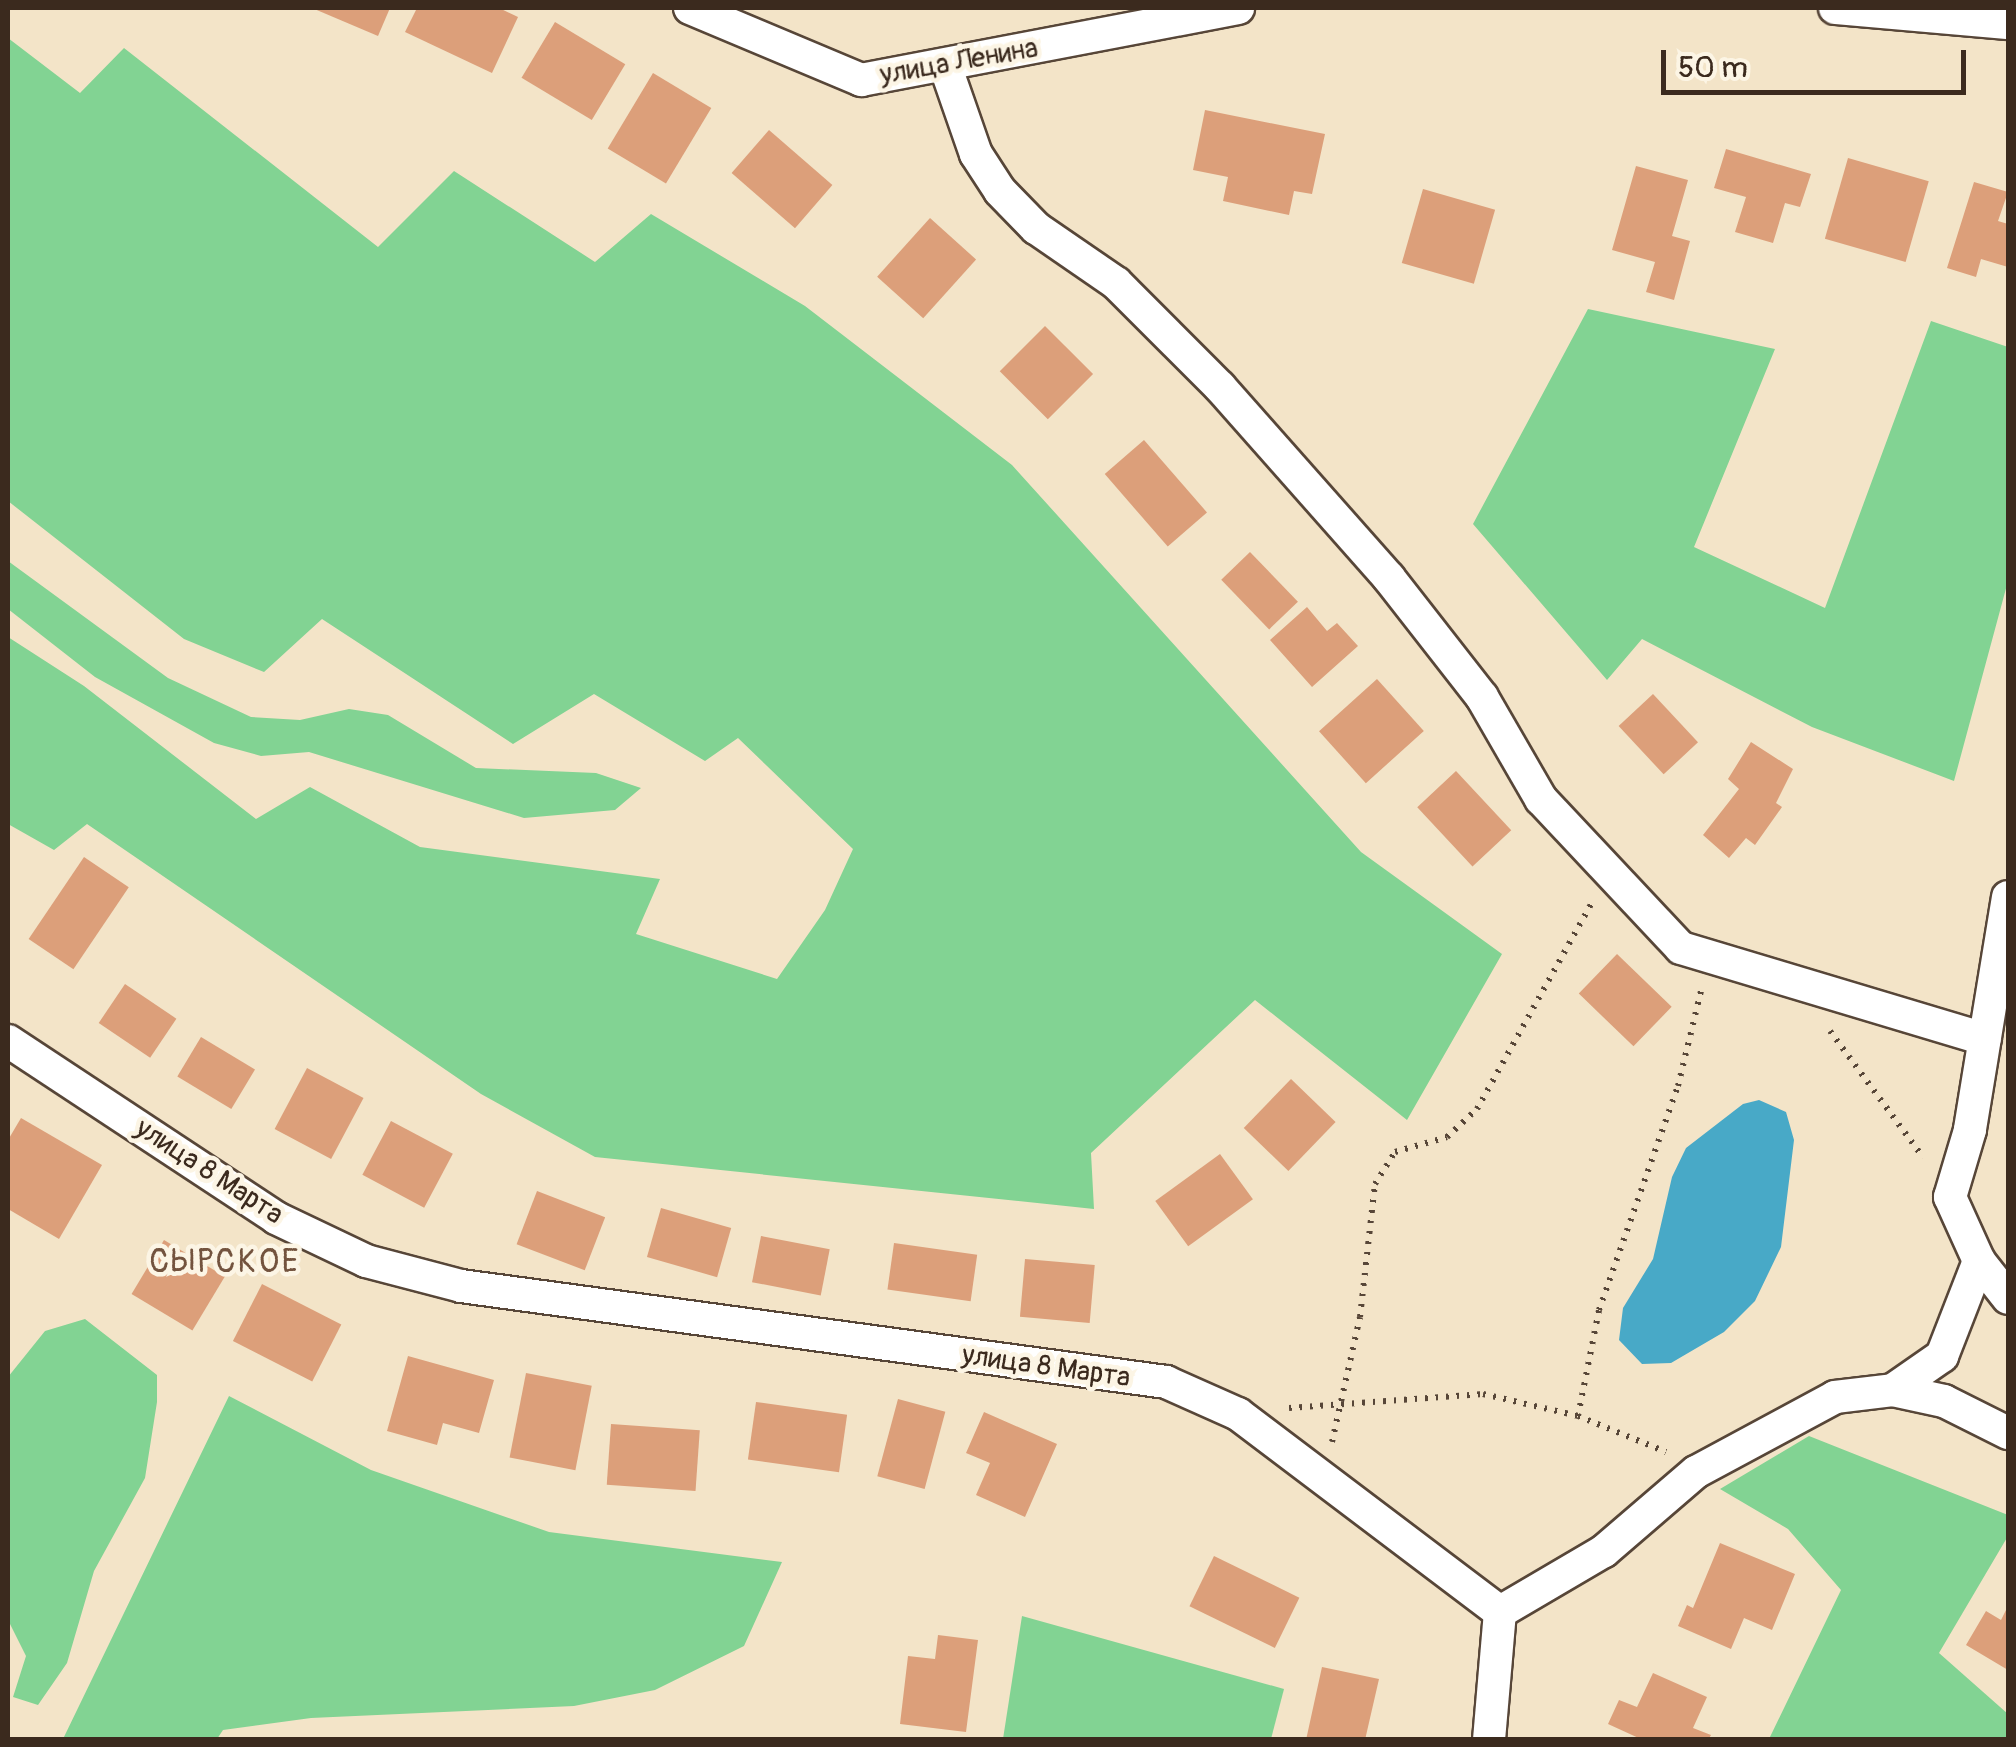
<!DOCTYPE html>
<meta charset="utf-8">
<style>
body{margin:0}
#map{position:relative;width:2016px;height:1747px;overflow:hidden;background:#f3e4c8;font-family:Pangolin,sans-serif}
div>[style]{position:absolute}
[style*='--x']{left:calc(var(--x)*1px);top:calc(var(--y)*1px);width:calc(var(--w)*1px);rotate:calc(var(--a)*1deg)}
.green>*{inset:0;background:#82d393}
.water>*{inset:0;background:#48a9c7}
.building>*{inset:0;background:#dc9f7a;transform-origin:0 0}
.path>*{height:6px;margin-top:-3px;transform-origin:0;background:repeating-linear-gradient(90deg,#574638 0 2.5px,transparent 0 10.5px)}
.roads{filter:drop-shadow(2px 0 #574638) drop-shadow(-2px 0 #574638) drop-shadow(0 2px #574638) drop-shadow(0 -2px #574638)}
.minor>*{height:32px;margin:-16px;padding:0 16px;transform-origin:16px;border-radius:16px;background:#fff}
span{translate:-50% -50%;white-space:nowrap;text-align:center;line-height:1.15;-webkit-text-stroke:9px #fcf5e5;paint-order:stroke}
.street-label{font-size:28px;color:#3b2a1e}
.quarter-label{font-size:32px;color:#73533e;letter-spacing:2.5px}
.frame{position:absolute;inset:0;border:10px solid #3b2a1e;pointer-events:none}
.scale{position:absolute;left:1661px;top:50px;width:305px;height:45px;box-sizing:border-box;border:5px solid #3b2a1e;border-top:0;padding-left:12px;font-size:30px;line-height:35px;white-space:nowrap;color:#3b2a1e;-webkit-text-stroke:8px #fcf5e5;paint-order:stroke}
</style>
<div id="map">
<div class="green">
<div style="clip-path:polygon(8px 38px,80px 93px,124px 48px,378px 247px,454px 171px,595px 262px,651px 214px,805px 306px,1012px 465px,1361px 852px,1502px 954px,1407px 1120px,1255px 1000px,1091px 1153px,1094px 1209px,595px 1157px,481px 1094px,87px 824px,54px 850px,8px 824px,8px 637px,84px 686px,256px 819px,310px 787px,420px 847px,660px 879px,636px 934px,777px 979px,825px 910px,853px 849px,738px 738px,705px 761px,594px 694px,513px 744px,322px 619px,264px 672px,184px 639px,8px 501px)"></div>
<div style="clip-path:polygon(1588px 309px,1775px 349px,1694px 547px,1825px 608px,1931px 321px,2008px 347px,2008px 581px,1954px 781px,1812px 727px,1642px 639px,1607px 680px,1473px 524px)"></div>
<div style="clip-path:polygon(8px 561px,168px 678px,251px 717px,300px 720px,349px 709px,388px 715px,476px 768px,596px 773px,641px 788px,615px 810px,524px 818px,309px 752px,261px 756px,214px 743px,95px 677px,8px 609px)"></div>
<div style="clip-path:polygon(85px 1319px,157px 1375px,157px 1402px,145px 1478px,94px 1571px,67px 1663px,38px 1705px,13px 1697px,26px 1656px,8px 1620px,8px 1377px,45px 1331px)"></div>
<div style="clip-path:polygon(229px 1396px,371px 1470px,549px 1532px,782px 1562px,744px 1646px,655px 1690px,574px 1706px,311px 1718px,223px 1730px,217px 1739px,63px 1739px)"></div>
<div style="clip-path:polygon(1809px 1436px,2008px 1515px,2008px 1536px,1939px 1653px,2008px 1714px,2008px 1739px,1769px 1739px,1841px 1590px,1788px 1529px,1720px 1489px)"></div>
<div style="clip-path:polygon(1022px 1616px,1284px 1689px,1271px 1739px,1003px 1739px)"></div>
</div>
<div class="water">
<div style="clip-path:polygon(1759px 1100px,1786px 1112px,1794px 1140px,1781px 1247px,1755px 1301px,1724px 1332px,1671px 1363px,1642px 1364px,1619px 1340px,1623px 1308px,1653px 1259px,1672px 1177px,1686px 1148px,1743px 1104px)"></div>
</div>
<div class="building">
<div style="clip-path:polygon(312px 8px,390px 8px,378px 36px)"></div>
<div style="clip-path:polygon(417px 8px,499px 8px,518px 17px,492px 73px,405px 32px)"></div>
<div style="left:555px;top:22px;width:82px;height:65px;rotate:31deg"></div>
<div style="left:653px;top:73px;width:68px;height:88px;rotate:31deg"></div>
<div style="clip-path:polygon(1205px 110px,1325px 134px,1312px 194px,1294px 191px,1289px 215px,1223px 201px,1228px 177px,1193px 170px)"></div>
<div style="left:769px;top:130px;width:84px;height:57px;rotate:41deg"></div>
<div style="clip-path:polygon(1726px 149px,1811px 174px,1800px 207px,1785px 203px,1773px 243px,1735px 232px,1746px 197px,1714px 188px)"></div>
<div style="left:1848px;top:158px;width:84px;height:84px;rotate:16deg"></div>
<div style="clip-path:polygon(1636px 166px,1688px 180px,1672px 236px,1690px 241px,1674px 300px,1646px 292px,1655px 262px,1612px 250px)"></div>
<div style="clip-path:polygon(1974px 182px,2008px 192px,1998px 221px,2008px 224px,2008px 267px,1981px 259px,1976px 277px,1947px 268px)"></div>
<div style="left:1423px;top:189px;width:75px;height:77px;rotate:16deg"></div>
<div style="left:930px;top:218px;width:62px;height:79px;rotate:42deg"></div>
<div style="left:1045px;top:326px;width:68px;height:64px;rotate:45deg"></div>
<div style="left:1144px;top:440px;width:96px;height:52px;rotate:49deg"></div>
<div style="left:1250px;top:552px;width:69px;height:40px;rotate:46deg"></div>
<div style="clip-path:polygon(1307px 607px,1327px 631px,1337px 623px,1358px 646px,1312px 687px,1270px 640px)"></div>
<div style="left:1377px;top:679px;width:70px;height:78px;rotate:48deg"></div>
<div style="left:1653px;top:694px;width:66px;height:47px;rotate:47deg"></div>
<div style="clip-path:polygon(1751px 742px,1793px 769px,1776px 803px,1782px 807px,1755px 845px,1746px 838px,1729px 858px,1703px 835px,1739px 789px,1728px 779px)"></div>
<div style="left:1456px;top:771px;width:81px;height:53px;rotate:47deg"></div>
<div style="left:84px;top:857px;width:54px;height:99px;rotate:34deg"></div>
<div style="left:1617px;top:954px;width:76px;height:55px;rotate:44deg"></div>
<div style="left:125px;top:984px;width:62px;height:47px;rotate:34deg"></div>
<div style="left:201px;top:1037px;width:63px;height:46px;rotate:31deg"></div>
<div style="left:307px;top:1068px;width:64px;height:69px;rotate:28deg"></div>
<div style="left:1291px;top:1079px;width:62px;height:68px;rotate:44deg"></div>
<div style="clip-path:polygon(21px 1118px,102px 1165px,59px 1239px,8px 1209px,8px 1140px)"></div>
<div style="left:391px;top:1121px;width:70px;height:61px;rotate:28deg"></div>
<div style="left:1220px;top:1154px;width:56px;height:80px;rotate:54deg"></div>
<div style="left:537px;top:1191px;width:73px;height:57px;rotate:21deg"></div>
<div style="left:661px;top:1208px;width:73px;height:51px;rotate:16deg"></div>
<div style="left:761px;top:1236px;width:70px;height:47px;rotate:11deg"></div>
<div style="left:164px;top:1240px;width:71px;height:63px;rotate:31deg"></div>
<div style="left:894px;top:1243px;width:84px;height:47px;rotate:8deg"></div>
<div style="left:1025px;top:1259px;width:70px;height:58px;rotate:5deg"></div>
<div style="left:262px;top:1284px;width:89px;height:64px;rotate:27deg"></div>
<div style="clip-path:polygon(408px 1356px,494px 1380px,479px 1433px,443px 1423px,437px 1445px,387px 1431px)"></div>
<div style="left:526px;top:1373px;width:67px;height:86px;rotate:11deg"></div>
<div style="left:898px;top:1399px;width:49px;height:80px;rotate:15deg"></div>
<div style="left:756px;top:1402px;width:92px;height:58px;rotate:8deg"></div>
<div style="clip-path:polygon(984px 1412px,1057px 1444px,1025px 1517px,976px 1495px,990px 1463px,966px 1453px)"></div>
<div style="left:611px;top:1424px;width:89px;height:61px;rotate:4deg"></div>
<div style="clip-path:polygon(1720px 1543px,1795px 1574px,1772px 1630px,1744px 1618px,1731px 1649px,1678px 1626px,1687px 1605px,1693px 1608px)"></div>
<div style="left:1214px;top:1556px;width:95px;height:56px;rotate:26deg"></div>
<div style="clip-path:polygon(2008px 1606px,2008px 1670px,1966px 1645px,1986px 1611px,2001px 1620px)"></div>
<div style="clip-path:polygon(938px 1635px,978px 1640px,966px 1732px,900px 1724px,908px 1656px,935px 1659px)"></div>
<div style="clip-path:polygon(1322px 1667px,1379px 1679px,1365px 1740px,1306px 1740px)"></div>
<div style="clip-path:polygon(1653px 1673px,1707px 1697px,1693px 1728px,1711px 1735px,1708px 1740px,1643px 1740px,1608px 1724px,1619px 1700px,1637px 1707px)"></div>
</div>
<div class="path">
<div style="--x:1830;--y:1031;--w:157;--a:53.6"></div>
<div style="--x:1289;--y:1408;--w:195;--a:-4.1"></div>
<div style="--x:1483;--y:1394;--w:98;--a:13"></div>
<div style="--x:1578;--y:1416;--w:95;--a:22.2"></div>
<div style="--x:1578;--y:1416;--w:108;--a:-78.8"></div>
<div style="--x:1599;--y:1310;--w:238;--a:-70.6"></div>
<div style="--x:1678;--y:1086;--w:98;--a:-76.4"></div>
<div style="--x:1332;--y:1442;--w:128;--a:-77.4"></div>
<div style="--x:1360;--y:1317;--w:134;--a:-83.6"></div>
<div style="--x:1375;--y:1184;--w:38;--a:-58"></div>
<div style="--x:1395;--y:1152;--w:54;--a:-16.1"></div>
<div style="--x:1447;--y:1137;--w:41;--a:-43"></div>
<div style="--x:1477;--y:1109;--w:237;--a:-60.9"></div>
</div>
<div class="roads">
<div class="minor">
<div style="--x:690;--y:8;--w:186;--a:22.8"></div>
<div style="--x:861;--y:80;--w:384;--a:-10.8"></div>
<div style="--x:1835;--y:8;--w:174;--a:5"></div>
<div style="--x:946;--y:68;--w:91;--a:70.8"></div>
<div style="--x:976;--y:154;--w:44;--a:57"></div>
<div style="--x:1000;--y:191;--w:52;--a:45.8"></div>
<div style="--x:1036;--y:228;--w:97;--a:34.5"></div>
<div style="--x:1116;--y:283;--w:147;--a:45"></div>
<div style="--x:1220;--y:387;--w:255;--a:48.5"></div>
<div style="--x:1389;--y:578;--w:151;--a:52"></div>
<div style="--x:1482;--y:697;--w:118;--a:60"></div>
<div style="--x:1541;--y:799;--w:204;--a:46.8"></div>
<div style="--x:1681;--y:948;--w:317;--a:16.7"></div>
<div style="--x:2008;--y:897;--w:236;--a:99.3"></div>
<div style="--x:1970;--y:1130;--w:70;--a:106.6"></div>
<div style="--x:1950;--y:1197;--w:70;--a:65.6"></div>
<div style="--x:1979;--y:1261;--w:47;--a:51.9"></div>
<div style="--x:8;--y:1041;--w:321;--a:33.4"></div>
<div style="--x:276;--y:1218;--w:100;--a:25.5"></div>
<div style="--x:366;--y:1261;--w:98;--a:14.7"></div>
<div style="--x:461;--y:1286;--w:712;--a:7.75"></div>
<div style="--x:1166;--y:1382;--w:79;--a:24"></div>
<div style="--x:1238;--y:1414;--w:328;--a:37.1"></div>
<div style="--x:1500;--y:1612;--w:121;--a:-30.4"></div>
<div style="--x:1604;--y:1551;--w:121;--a:-40.7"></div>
<div style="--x:1696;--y:1472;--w:158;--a:-28.3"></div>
<div style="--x:1835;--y:1397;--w:58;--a:-6.9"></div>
<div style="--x:1893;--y:1390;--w:52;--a:12.2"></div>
<div style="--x:1944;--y:1401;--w:72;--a:26.6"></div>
<div style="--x:1893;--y:1390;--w:60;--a:-34.8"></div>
<div style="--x:1942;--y:1356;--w:102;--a:-68.7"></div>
<div style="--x:1489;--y:1740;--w:128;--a:-85.1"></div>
</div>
</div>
<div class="street-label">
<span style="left:959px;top:62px;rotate:-10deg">улица Ленина</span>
<span style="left:209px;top:1172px;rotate:33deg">улица 8 Марта</span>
<span style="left:1046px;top:1367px;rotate:8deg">улица 8 Марта</span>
</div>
<div class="quarter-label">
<span style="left:225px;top:1262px">СЫРСКОЕ</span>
</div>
<div class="frame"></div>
<div class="scale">50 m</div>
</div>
